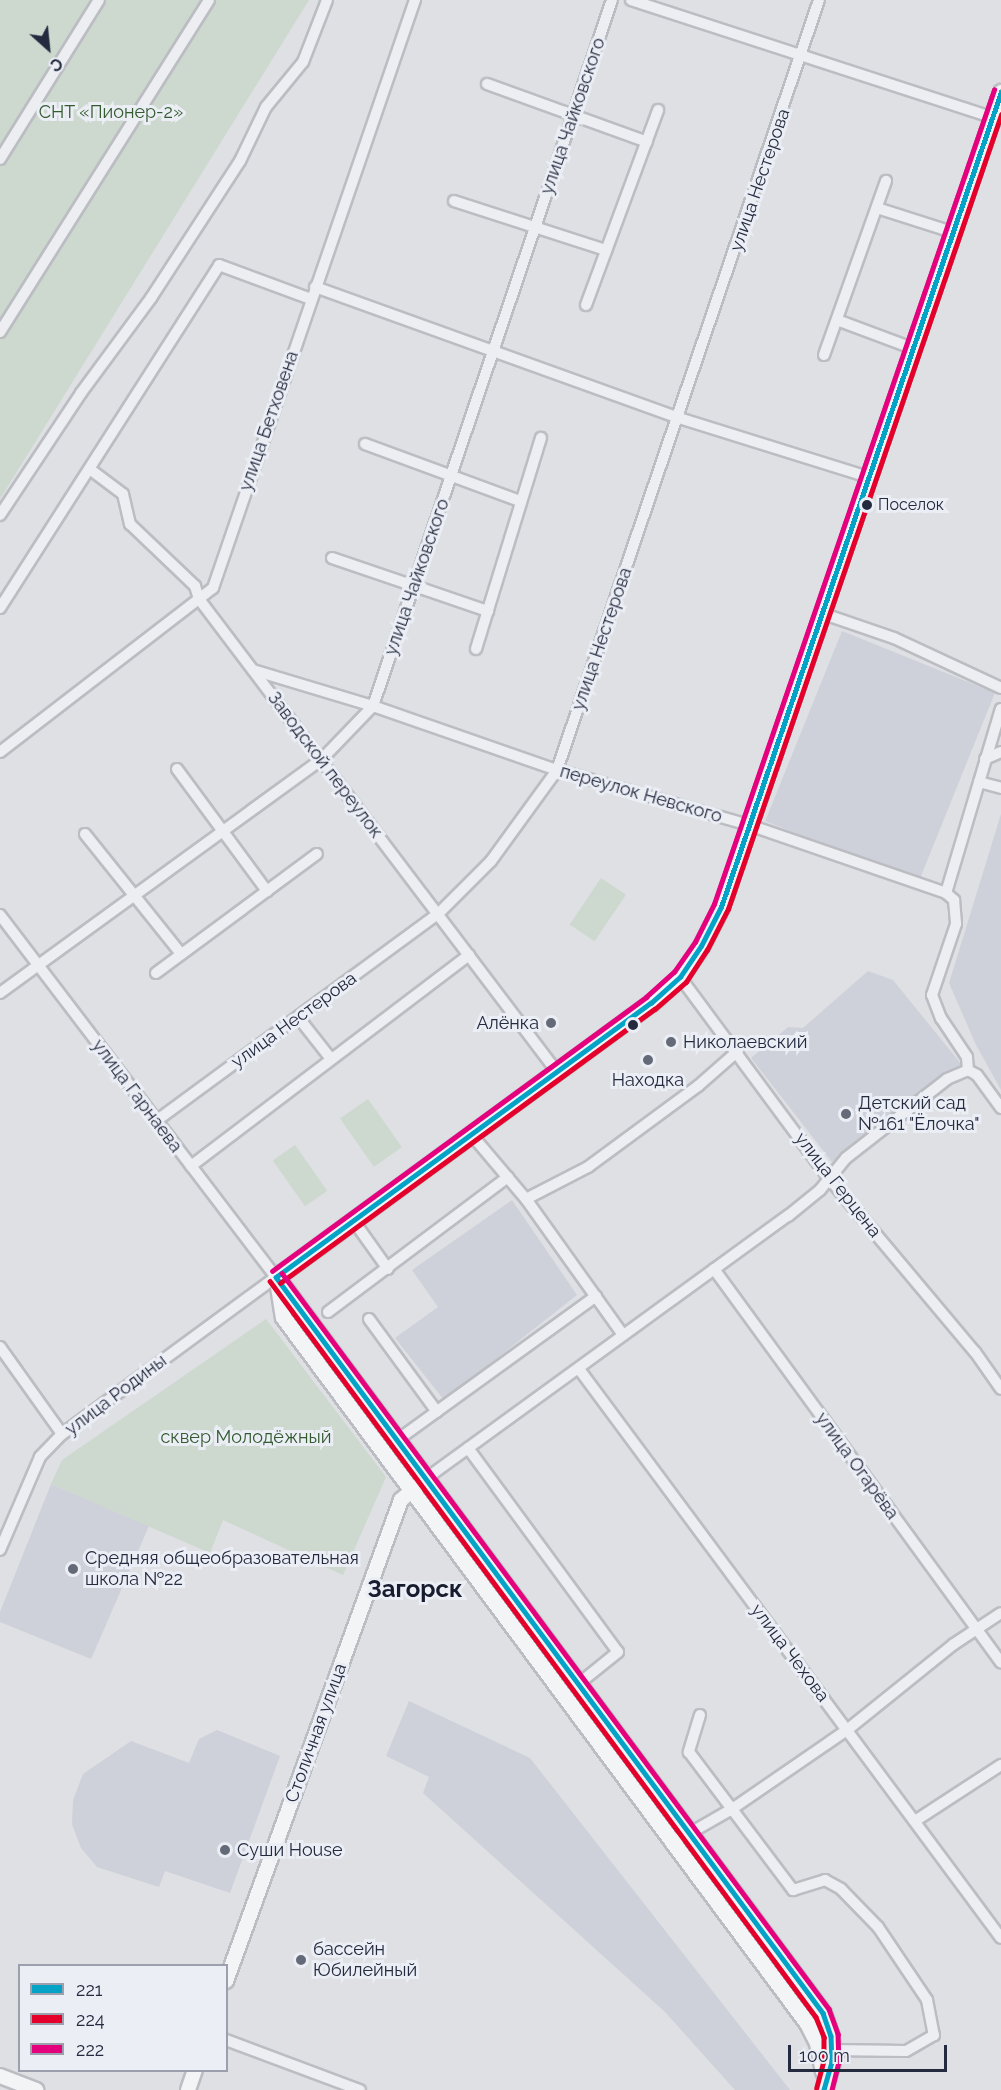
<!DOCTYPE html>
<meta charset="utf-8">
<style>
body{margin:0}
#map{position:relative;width:1001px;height:2090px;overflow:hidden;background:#dee0e4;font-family:Raleway,sans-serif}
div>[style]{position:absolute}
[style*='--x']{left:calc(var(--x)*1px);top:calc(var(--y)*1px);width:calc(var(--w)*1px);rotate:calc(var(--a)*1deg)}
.built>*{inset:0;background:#ced1da;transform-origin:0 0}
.green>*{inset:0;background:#cdd8ce;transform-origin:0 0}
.roads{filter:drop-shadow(2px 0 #bbbdc2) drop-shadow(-2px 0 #bbbdc2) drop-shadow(0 2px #bbbdc2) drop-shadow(0 -2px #bbbdc2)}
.street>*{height:10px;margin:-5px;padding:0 5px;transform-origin:5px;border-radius:5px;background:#edeef1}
.secondary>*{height:14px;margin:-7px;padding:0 7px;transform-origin:7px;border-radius:7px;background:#f2f4f5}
.primary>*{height:15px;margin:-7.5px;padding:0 7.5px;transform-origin:7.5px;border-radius:7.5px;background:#f2f4f5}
.bus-1>*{height:4.5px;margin:-2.25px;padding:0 2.25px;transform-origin:2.25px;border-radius:2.25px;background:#02a3c7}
.bus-2>*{height:4.5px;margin:-2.25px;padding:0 2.25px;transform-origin:2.25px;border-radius:2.25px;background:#e4002b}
.bus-3>*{height:4.5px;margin:-2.25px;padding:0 2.25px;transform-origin:2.25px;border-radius:2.25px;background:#e5007d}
.dots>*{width:16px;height:16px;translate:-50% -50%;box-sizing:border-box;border:3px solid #ebeef5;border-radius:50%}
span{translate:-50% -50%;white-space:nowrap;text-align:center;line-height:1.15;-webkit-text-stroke:6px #ebeef5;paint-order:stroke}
.bus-label{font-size:16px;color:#242b3f}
.left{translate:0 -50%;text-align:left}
.park-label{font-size:18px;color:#345b30}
.street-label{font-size:18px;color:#242b3f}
.poi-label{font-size:18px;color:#242b3f}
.right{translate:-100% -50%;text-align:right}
.district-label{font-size:24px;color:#171c2f;font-weight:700}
.legend{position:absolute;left:18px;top:1964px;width:210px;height:108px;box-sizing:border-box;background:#ebeef5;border:2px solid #9ba0ac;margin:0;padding:8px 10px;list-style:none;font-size:18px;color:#242b3f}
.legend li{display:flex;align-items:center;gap:12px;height:30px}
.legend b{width:30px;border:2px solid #9ba0ac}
.north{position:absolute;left:18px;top:18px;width:60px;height:60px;-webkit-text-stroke:4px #ebeef5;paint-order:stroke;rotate:153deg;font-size:16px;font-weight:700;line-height:24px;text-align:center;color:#242b3f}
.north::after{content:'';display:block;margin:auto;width:21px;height:27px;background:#242b3f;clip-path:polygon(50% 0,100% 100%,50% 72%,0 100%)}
.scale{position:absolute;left:788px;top:2045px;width:159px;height:27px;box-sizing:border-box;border:3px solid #242b3f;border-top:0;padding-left:8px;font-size:18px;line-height:21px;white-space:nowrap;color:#242b3f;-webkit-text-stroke:4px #ebeef5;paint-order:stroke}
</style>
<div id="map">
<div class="built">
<div style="left:842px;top:631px;width:165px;height:205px;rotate:22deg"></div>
<div style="clip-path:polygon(1001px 814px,1001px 1090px,976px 1045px,949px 983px)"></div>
<div style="clip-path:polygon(868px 971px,893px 980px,962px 1065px,832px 1162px,751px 1058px,788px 1027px,803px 1028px)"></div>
<div style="clip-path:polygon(512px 1200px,577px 1295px,444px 1400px,395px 1338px,438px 1307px,412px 1270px)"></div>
<div style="clip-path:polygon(51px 1484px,149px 1526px,91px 1659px,0 1622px,0 1612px)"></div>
<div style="clip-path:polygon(409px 1701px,530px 1758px,790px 2090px,735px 2090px,665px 2012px,423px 1793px,429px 1777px,386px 1756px)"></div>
<div style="clip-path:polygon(217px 1730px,280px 1756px,230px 1893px,165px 1871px,159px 1887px,97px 1867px,81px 1848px,72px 1824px,73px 1800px,83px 1774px,131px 1741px,189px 1763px,199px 1739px)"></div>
</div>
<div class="green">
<div style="clip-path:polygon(0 0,309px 0,0 499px)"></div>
<div style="left:601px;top:878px;width:30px;height:56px;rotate:34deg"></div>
<div style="left:368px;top:1099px;width:59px;height:34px;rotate:55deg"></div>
<div style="left:295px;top:1145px;width:56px;height:27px;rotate:55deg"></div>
<div style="clip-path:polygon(266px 1319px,386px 1477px,343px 1575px,223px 1520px,210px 1553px,51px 1484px,62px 1460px)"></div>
</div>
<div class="roads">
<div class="street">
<div style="--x:631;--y:0;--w:389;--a:18"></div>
<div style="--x:487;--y:84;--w:170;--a:19.9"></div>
<div style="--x:0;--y:159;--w:187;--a:-58.1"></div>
<div style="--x:454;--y:201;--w:160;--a:17.9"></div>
<div style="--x:877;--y:208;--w:79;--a:17.7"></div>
<div style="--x:315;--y:287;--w:387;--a:19.8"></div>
<div style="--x:679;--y:418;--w:199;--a:17.3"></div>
<div style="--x:586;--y:305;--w:208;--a:-69.7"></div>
<div style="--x:837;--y:320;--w:80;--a:20.5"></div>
<div style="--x:0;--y:332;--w:392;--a:-57.8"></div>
<div style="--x:824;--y:355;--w:185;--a:-70.4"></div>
<div style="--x:365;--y:444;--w:165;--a:20.2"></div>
<div style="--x:91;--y:470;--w:40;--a:37"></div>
<div style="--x:123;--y:494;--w:31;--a:77"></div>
<div style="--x:130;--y:524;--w:90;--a:43.6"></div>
<div style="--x:195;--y:586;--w:14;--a:73"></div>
<div style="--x:199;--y:599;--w:593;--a:52.88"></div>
<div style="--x:0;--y:515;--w:146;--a:-56.4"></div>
<div style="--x:81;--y:393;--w:118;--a:-53.6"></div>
<div style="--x:151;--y:298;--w:163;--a:-57"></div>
<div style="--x:240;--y:161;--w:60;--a:-64.3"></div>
<div style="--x:266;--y:107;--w:58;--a:-50.6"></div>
<div style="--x:303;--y:62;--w:66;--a:-68.8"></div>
<div style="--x:332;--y:558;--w:165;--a:18.8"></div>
<div style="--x:0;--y:608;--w:407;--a:-57.4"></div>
<div style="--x:219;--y:265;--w:98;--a:20.3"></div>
<div style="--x:821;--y:613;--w:77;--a:18.9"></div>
<div style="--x:894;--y:638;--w:118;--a:25"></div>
<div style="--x:476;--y:649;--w:221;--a:-72.9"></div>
<div style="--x:253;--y:670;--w:125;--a:16.7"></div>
<div style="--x:373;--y:706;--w:195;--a:19.2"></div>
<div style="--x:557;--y:770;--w:200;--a:16"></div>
<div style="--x:749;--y:825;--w:208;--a:19"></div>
<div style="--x:946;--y:893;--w:11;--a:41"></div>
<div style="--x:954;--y:900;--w:24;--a:85"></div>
<div style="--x:956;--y:924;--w:75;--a:108.7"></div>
<div style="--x:932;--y:995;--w:25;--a:69"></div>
<div style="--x:941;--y:1018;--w:47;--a:56.3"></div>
<div style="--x:967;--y:1057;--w:13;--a:86"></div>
<div style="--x:0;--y:752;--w:269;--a:-37.6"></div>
<div style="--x:213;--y:588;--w:622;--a:-71.04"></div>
<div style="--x:985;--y:759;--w:17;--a:-24"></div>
<div style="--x:177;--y:769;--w:152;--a:53.6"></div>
<div style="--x:979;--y:782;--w:23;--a:15"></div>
<div style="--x:85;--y:834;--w:154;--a:51.3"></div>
<div style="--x:946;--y:893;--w:192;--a:-73.4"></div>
<div style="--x:0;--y:915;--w:455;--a:52.7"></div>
<div style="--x:276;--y:1277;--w:265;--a:143.7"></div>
<div style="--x:62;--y:1434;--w:32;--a:134"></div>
<div style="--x:40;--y:1457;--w:101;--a:113.3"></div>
<div style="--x:156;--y:973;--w:200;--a:-36.5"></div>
<div style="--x:680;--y:977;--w:249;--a:53.5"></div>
<div style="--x:828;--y:1177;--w:229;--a:50"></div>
<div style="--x:975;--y:1352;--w:45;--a:54.9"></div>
<div style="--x:0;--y:993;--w:397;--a:-36"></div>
<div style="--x:321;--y:760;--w:75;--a:-46.1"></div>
<div style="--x:373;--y:706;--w:745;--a:-71.3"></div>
<div style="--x:298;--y:1017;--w:53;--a:51.8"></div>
<div style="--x:156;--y:1121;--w:350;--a:-36.3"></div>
<div style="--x:438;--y:914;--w:75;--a:-45"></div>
<div style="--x:491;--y:861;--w:112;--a:-54"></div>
<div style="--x:557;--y:770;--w:813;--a:-71.21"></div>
<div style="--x:471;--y:1134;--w:85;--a:49.8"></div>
<div style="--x:526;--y:1199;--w:167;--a:54.5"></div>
<div style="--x:191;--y:1166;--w:349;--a:-37.2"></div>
<div style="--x:526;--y:1199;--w:70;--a:-27.3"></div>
<div style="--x:588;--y:1167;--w:137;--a:-36.4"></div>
<div style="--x:698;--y:1086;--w:53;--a:-41.2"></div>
<div style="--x:353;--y:1220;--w:60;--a:54.5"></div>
<div style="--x:714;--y:1269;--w:487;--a:53.9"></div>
<div style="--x:328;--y:1312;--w:225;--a:-36.9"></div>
<div style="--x:369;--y:1319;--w:115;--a:53.8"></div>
<div style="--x:0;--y:1347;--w:107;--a:54.5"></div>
<div style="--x:579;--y:1369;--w:708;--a:53.44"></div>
<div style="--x:396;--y:1441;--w:247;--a:-35.9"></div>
<div style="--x:468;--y:1448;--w:253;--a:53.7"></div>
<div style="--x:618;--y:1652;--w:48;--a:141"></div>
<div style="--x:424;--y:1480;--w:450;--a:-36"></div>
<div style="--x:788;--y:1216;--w:41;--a:-39.1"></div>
<div style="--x:820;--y:1190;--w:41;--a:-50.9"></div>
<div style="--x:846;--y:1158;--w:128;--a:-38"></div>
<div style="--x:947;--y:1079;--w:23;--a:-23"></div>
<div style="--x:968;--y:1070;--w:10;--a:29"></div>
<div style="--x:977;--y:1075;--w:41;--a:54"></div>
<div style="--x:700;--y:1715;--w:39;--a:107"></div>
<div style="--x:689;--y:1752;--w:173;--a:53"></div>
<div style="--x:793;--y:1890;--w:34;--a:-17"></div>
<div style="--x:825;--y:1880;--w:18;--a:29"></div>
<div style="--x:841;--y:1889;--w:53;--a:45.8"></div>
<div style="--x:878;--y:1927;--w:88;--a:56.1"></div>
<div style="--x:927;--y:2000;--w:36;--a:79"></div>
<div style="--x:934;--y:2035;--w:32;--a:150"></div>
<div style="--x:906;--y:2051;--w:75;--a:-179.2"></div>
<div style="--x:915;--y:1821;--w:103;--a:-33.1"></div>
<div style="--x:671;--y:1844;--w:70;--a:-29.8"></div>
<div style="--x:732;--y:1809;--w:140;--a:-34.5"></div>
<div style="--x:847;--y:1730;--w:137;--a:-38.8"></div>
<div style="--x:954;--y:1644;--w:56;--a:-33.4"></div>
<div style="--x:226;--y:2040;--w:143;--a:20.5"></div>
</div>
<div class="secondary">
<div style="--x:226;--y:1981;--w:512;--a:-70.01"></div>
<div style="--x:401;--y:1500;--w:30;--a:-41"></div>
<div style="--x:0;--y:2076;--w:39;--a:21"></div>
<div style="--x:188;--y:2090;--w:21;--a:-71"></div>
</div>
<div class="primary">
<div style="--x:276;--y:1277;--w:464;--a:-36.2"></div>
<div style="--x:651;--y:1003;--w:39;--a:-42"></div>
<div style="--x:680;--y:977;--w:37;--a:-56"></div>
<div style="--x:701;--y:946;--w:44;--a:-62.9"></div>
<div style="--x:721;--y:907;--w:862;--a:-71.04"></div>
<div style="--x:276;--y:1277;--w:917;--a:53.38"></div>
<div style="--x:823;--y:2013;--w:24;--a:71"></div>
<div style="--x:831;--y:2036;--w:26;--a:88"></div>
<div style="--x:832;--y:2062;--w:29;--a:106"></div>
<div style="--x:277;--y:1280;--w:37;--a:81"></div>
<div style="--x:283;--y:1317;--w:879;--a:53.42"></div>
<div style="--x:807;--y:2023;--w:22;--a:63"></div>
<div style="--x:817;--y:2043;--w:29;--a:78"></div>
</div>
</div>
<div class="bus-1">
<div style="--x:276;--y:1277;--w:464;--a:-36.2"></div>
<div style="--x:651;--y:1003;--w:39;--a:-42"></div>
<div style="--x:680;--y:977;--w:37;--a:-56"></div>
<div style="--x:701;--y:946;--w:44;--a:-62.9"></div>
<div style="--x:721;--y:907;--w:862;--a:-71.04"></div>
<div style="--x:276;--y:1277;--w:917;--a:53.38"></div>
<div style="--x:823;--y:2013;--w:24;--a:71"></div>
<div style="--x:831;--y:2036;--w:26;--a:88"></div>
<div style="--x:832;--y:2062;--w:29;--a:106"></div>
</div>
<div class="bus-2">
<div style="--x:270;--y:1281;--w:916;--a:53.43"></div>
<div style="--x:816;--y:2017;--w:22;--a:68"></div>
<div style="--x:824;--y:2037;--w:24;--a:90"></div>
<div style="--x:824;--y:2061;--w:28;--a:105"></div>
<div style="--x:280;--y:1283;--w:464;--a:-36.2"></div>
<div style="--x:655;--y:1009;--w:41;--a:-41.1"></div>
<div style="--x:686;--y:982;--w:38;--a:-57"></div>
<div style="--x:707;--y:950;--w:46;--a:-62.9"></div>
<div style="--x:728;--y:909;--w:840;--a:-71.03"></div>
</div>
<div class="bus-3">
<div style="--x:272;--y:1271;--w:464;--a:-36.2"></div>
<div style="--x:646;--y:997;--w:38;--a:-42"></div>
<div style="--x:674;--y:972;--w:37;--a:-55"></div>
<div style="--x:695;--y:942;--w:42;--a:-63.4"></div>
<div style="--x:714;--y:904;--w:861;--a:-71.02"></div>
<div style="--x:282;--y:1273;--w:917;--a:53.38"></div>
<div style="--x:829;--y:2009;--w:27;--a:70"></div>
<div style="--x:838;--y:2034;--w:28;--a:88"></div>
<div style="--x:839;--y:2062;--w:29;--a:104"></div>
</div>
<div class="dots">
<div style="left:867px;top:505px;background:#242b3f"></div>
<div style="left:551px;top:1023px;background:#656a79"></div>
<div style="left:633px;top:1025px;background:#242b3f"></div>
<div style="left:671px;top:1042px;background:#656a79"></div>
<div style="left:648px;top:1060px;background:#656a79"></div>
<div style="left:846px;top:1114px;background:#656a79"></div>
<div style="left:73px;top:1569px;background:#656a79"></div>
<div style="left:225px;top:1850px;background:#656a79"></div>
<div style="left:301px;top:1960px;background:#656a79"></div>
</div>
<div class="bus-label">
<span class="left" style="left:878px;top:505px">Поселок</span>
</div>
<div class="park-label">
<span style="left:111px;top:112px">СНТ «Пионер-2»</span>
<span style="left:246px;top:1437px">сквер Молодёжный</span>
</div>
<div class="street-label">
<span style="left:573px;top:116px;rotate:-71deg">улица Чайковского</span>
<span style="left:760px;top:180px;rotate:-71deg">улица Нестерова</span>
<span style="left:269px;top:421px;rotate:-71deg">улица Бетховена</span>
<span style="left:417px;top:577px;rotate:-71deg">улица Чайковского</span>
<span style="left:602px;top:639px;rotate:-71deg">улица Нестерова</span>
<span style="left:325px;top:765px;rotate:53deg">Заводской переулок</span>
<span style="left:641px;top:794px;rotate:16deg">переулок Невского</span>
<span style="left:294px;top:1020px;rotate:-36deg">улица Нестерова</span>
<span style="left:137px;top:1096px;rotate:53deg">улица Гарнаева</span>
<span style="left:838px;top:1185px;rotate:52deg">улица Герцена</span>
<span style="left:116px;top:1395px;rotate:-37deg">улица Родины</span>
<span style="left:857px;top:1466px;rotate:54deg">улица Огарёва</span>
<span style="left:790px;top:1653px;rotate:53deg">улица Чехова</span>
<span style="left:316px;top:1733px;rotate:-70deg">Столичная улица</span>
</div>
<div class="poi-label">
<span class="right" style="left:539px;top:1023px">Алёнка</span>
<span class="left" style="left:683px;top:1042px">Николаевский</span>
<span style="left:648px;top:1080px">Находка</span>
<span class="left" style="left:858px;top:1114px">Детский сад<br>№161 "Ёлочка"</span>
<span class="left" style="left:85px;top:1569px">Средняя общеобразовательная<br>школа №22</span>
<span class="left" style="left:237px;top:1850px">Суши House</span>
<span class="left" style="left:313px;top:1960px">бассейн<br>Юбилейный</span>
</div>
<div class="district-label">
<span style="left:415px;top:1589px">Загорск</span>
</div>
<ul class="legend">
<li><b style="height:8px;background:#02a3c7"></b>221</li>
<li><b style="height:8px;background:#e4002b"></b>224</li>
<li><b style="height:8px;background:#e5007d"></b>222</li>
</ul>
<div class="north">С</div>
<div class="scale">100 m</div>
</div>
